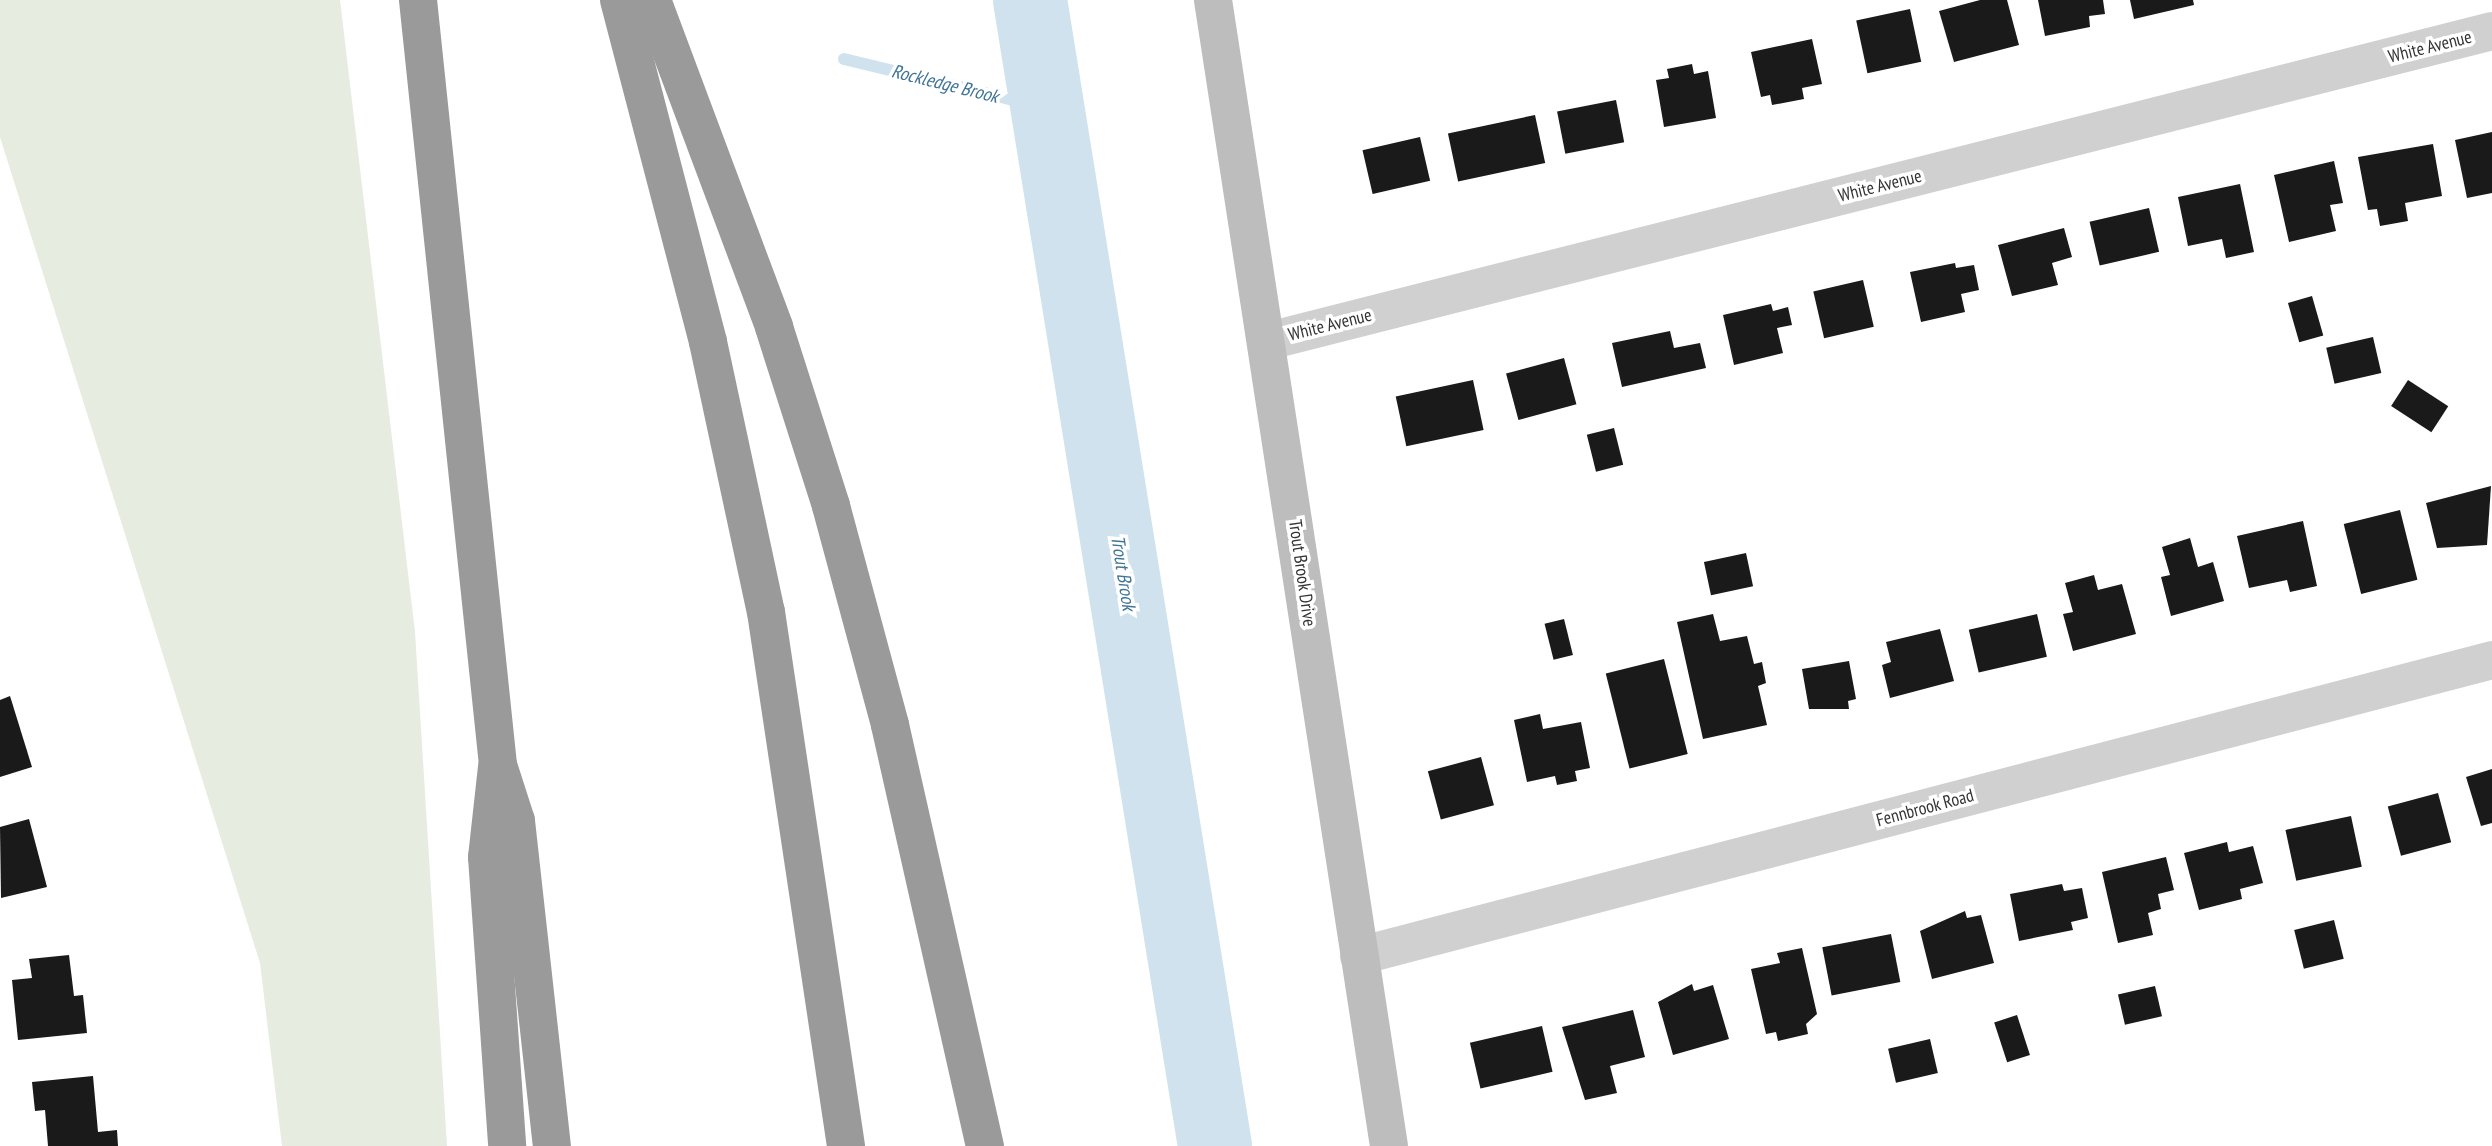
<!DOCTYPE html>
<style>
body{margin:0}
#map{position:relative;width:2492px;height:1146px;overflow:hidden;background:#fff;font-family:"PT Sans Narrow",sans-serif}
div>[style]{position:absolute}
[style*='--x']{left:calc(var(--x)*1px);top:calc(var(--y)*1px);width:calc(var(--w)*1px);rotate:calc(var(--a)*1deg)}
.green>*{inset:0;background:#e6ecdf}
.stream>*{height:12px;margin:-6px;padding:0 6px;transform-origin:6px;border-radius:6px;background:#cfe2ee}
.river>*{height:74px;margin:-37px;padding:0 37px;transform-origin:37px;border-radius:37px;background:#cfe2ee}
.building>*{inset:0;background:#1a1a1a;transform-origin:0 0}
.street>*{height:38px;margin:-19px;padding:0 19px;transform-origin:19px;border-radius:19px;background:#d0d0d0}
.secondary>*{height:38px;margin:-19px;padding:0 19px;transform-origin:19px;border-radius:19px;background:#bdbdbd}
.highway>*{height:38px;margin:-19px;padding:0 19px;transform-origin:19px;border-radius:19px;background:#9a9a9a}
span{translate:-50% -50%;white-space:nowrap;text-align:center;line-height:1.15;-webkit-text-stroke:7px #fff;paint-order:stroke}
.street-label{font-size:18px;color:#333}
.water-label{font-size:19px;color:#3f7597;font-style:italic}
</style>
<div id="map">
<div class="green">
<div style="clip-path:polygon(0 0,340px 0,415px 632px,447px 1146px,282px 1146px,260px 963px,0 137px)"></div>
</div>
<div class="stream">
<div style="--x:844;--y:59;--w:209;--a:13.6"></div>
</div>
<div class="river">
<div style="--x:1030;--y:0;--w:1161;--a:80.83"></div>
</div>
<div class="building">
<div style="clip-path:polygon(1980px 0,2007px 0,2019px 45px,1954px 62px,1939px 11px)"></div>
<div style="clip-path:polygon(2038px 0,2103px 0,2105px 14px,2089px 16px,2090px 27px,2045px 36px)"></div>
<div style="clip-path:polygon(2130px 0,2193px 0,2194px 5px,2134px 19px)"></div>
<div style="left:1910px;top:9px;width:54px;height:55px;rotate:78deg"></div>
<div style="clip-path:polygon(1812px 39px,1822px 84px,1802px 88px,1804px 99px,1772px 105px,1770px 95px,1761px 97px,1751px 52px)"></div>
<div style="clip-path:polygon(1692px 64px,1694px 74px,1708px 71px,1716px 118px,1664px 127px,1656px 80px,1669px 78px,1667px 69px)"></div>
<div style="left:1616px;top:100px;width:43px;height:60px;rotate:79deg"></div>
<div style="left:1535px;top:115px;width:49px;height:89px;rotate:78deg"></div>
<div style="clip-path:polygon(2492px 132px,2492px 193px,2467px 198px,2455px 140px)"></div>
<div style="left:1420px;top:137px;width:45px;height:59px;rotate:77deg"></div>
<div style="clip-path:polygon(2433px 144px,2442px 196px,2405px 203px,2408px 221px,2380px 226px,2377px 209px,2368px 210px,2358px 157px)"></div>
<div style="clip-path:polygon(2334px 161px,2343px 203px,2330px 205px,2336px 231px,2289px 242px,2274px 175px)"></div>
<div style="clip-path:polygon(2240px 184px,2254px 252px,2226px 258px,2222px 239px,2188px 246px,2178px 197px)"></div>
<div style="left:2149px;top:208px;width:45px;height:61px;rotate:77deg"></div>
<div style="clip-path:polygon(2064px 228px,2072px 257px,2052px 263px,2058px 285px,2012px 296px,1998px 245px)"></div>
<div style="clip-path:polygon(1955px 263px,1956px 268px,1974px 265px,1979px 290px,1961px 294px,1965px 312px,1921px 322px,1910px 272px)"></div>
<div style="left:1863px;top:280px;width:48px;height:51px;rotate:77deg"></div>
<div style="left:2312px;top:296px;width:41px;height:25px;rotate:74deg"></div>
<div style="clip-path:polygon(1771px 304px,1773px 311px,1788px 307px,1792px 325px,1777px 328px,1783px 353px,1734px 365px,1723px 315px)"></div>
<div style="clip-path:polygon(1670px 331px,1674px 348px,1700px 343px,1706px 368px,1622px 387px,1612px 343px)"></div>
<div style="left:2373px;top:337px;width:37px;height:48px;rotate:77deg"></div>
<div style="left:1564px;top:358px;width:48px;height:60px;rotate:75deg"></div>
<div style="left:1473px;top:380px;width:51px;height:79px;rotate:78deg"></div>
<div style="left:2408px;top:380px;width:48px;height:31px;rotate:33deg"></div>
<div style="left:1614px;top:428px;width:38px;height:28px;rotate:76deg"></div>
<div style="clip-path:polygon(2491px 486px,2487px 545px,2437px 548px,2426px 503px)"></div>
<div style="left:2400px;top:510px;width:72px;height:58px;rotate:76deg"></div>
<div style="clip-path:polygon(2303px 521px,2317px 586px,2290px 592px,2287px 580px,2249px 588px,2237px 536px)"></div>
<div style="clip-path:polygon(2190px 538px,2198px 567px,2213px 562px,2224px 601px,2171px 616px,2161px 577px,2170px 575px,2162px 547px)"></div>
<div style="left:1746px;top:553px;width:34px;height:43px;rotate:78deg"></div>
<div style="clip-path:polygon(2094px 575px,2098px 590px,2122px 584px,2136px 634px,2073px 651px,2063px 614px,2073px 612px,2065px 583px)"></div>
<div style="clip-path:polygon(1713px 614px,1720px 641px,1747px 636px,1754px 664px,1762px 662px,1766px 683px,1758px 686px,1767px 725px,1703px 739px,1677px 622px)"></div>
<div style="left:2037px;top:614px;width:44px;height:70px;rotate:77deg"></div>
<div style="left:1564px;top:619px;width:37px;height:20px;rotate:76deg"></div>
<div style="clip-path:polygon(1940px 629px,1954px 681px,1890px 698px,1882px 665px,1891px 662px,1886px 642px)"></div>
<div style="left:1664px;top:659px;width:98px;height:60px;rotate:76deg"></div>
<div style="clip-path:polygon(1849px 661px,1856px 699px,1848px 701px,1849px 709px,1809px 709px,1802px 669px)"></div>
<div style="clip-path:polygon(10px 696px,32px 767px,0 777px,0 700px)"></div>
<div style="clip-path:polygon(1540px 714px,1543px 729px,1581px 722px,1590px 768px,1575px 771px,1577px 781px,1557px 785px,1555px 776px,1527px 782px,1514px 720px)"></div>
<div style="left:1481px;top:757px;width:50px;height:55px;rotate:75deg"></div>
<div style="clip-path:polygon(2492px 769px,2492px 823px,2481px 826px,2466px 777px)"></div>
<div style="left:2438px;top:793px;width:51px;height:52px;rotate:75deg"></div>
<div style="left:2351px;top:816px;width:52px;height:67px;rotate:78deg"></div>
<div style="clip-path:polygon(29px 819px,47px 887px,1px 898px,0 827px)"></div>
<div style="clip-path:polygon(2227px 842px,2229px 852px,2253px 846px,2263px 883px,2240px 889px,2242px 899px,2199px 910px,2184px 853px)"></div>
<div style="clip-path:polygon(2166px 857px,2174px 890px,2158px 894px,2161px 909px,2148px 913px,2153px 935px,2118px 943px,2102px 872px)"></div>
<div style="clip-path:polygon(2062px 884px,2064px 891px,2082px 888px,2088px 918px,2071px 922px,2073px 930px,2019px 941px,2010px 894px)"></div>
<div style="clip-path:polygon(1965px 911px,1967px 918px,1981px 915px,1994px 963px,1932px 979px,1920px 931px)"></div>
<div style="left:2334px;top:920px;width:40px;height:41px;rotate:76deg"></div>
<div style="left:1891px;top:934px;width:49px;height:70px;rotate:79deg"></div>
<div style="clip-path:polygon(1802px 948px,1817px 1014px,1806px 1024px,1808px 1034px,1778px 1041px,1776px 1032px,1766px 1034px,1751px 969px,1780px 963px,1777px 953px)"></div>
<div style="clip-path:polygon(69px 955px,74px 996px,83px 995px,87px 1033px,18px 1040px,12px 980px,32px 978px,29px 959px)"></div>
<div style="clip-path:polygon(1692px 984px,1694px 991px,1713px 985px,1729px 1039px,1673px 1055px,1658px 1002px)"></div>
<div style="left:2155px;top:986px;width:31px;height:38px;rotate:77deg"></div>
<div style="clip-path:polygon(1633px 1010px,1645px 1057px,1610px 1066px,1617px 1093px,1585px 1100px,1562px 1027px)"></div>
<div style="left:2017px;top:1015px;width:42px;height:24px;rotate:72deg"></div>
<div style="left:1542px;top:1026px;width:47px;height:74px;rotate:77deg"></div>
<div style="left:1930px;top:1039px;width:35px;height:43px;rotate:77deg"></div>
<div style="clip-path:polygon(93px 1076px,98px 1132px,117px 1130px,118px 1146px,48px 1146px,45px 1110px,35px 1111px,32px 1082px)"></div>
</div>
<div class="street">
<div style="--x:1268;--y:341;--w:1263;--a:-14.21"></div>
<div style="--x:1359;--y:956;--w:1171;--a:-14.64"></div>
</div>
<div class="secondary">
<div style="--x:1213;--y:0;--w:1159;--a:81.27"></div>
</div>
<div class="highway">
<div style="--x:418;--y:0;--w:769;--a:84.03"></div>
<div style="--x:498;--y:765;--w:59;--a:72.2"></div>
<div style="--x:516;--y:821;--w:327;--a:83.7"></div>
<div style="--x:619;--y:0;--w:353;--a:75.4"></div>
<div style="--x:708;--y:342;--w:276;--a:77.9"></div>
<div style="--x:766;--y:612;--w:540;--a:81.48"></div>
<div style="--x:652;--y:0;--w:349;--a:69.5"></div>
<div style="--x:774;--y:327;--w:188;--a:72.3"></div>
<div style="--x:831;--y:506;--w:227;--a:74.9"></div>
<div style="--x:890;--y:725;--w:432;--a:77.3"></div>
<div style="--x:497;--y:767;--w:91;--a:96.3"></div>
<div style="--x:487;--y:857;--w:290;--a:86"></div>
</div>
<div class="street-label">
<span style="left:2430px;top:47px;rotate:-14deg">White Avenue</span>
<span style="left:1880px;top:186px;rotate:-14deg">White Avenue</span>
<span style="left:1330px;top:325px;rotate:-14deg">White Avenue</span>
<span style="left:1302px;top:573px;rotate:82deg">Trout Brook Drive</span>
<span style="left:1925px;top:808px;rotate:-15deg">Fennbrook Road</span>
</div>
<div class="water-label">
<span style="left:945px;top:84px;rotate:14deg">Rockledge Brook</span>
<span style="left:1123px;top:573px;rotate:81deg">Trout Brook</span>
</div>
</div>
